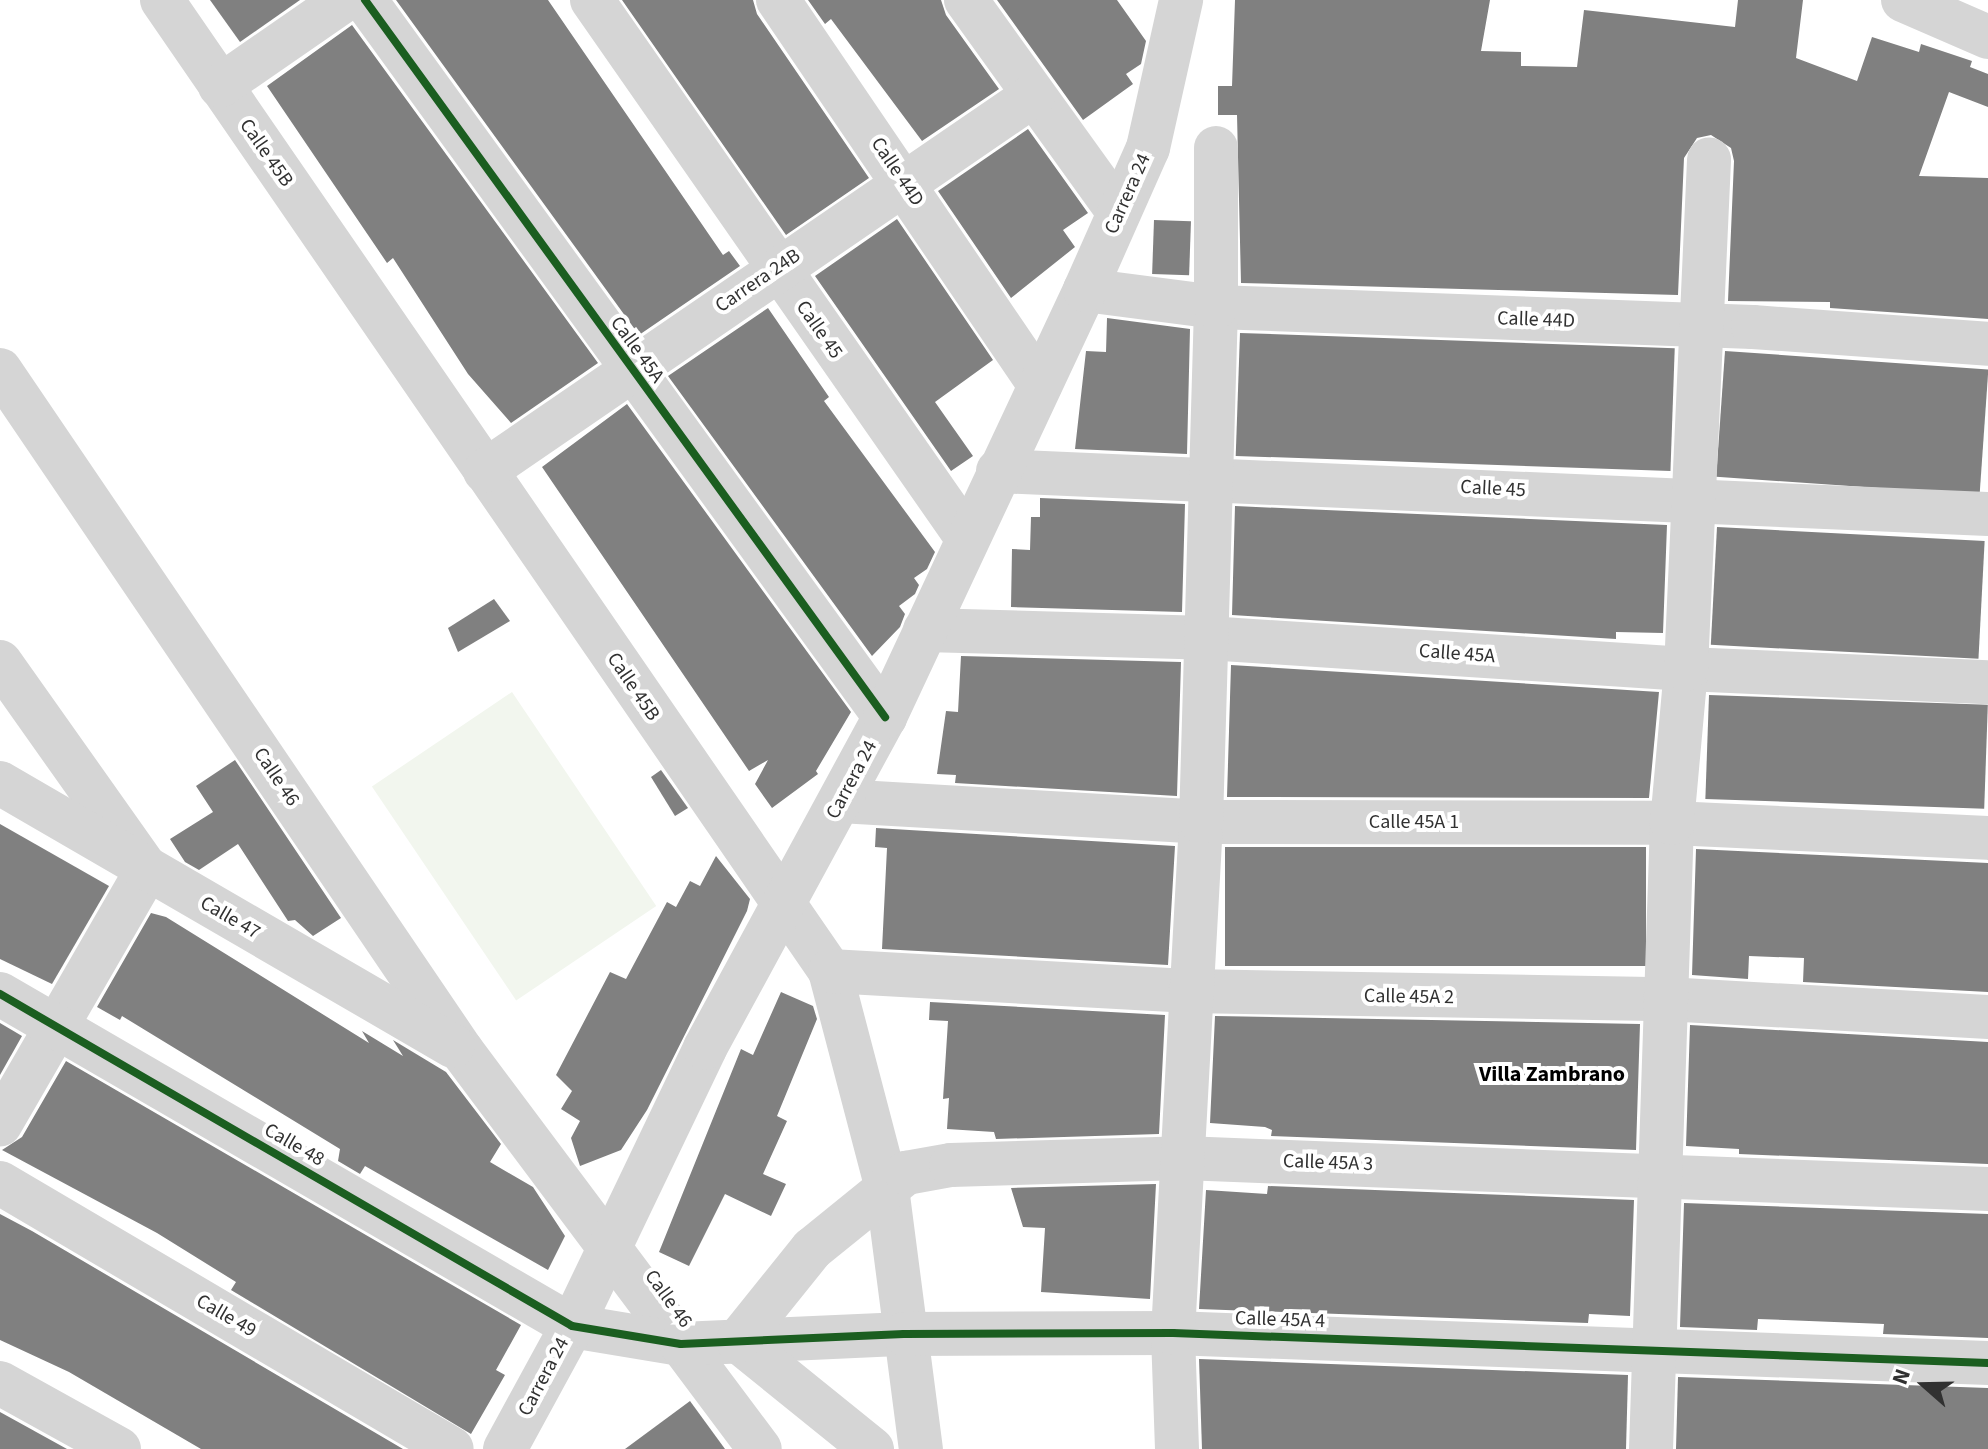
<!DOCTYPE html>
<style>
body{margin:0}
#map{position:relative;width:1988px;height:1449px;overflow:hidden;background:#fff;font-family:"Source Sans 3",sans-serif}
div>[style]{position:absolute}
[style*='--x']{left:calc(var(--x)*1px);top:calc(var(--y)*1px);width:calc(var(--w)*1px);rotate:calc(var(--a)*1deg)}
.green>*{inset:0;background:#f2f6ee;transform-origin:0 0}
.building>*{inset:0;background:#808080;transform-origin:0 0}
.minor>*{height:44px;margin:-22px;padding:0 22px;transform-origin:22px;border-radius:22px;background:#d5d5d5}
.cycleway>*{height:8px;margin:-4px;padding:0 4px;transform-origin:4px;border-radius:4px;background:#1b5e20}
span{translate:-50% -50%;white-space:nowrap;text-align:center;line-height:1.15;-webkit-text-stroke:8px #fff;paint-order:stroke}
.street-label{font-size:20px;color:#313131}
.neighbourhood-label{font-size:22px;color:#000;font-weight:700}
.north{position:absolute;left:1884px;top:1345px;width:80px;height:80px;-webkit-text-stroke:6px #fff;paint-order:stroke;rotate:290deg;font-size:22px;font-weight:700;line-height:32px;text-align:center;color:#313131}
.north::after{content:'';display:block;margin:auto;width:28px;height:36px;background:#313131;clip-path:polygon(50% 0,100% 100%,50% 72%,0 100%)}
</style>
<div id="map">
<div class="green">
<div style="left:512px;top:692px;width:258px;height:169px;rotate:56deg"></div>
</div>
<div class="building">
<div style="clip-path:polygon(210px 0,300px 0,240px 42px)"></div>
<div style="clip-path:polygon(396px 0,548px 0,723px 255px,729px 251px,740px 266px,639px 335px)"></div>
<div style="clip-path:polygon(622px 0,753px 0,757px 14px,869px 178px,786px 235px)"></div>
<div style="clip-path:polygon(808px 0,941px 0,946px 15px,999px 89px,922px 141px,831px 19px,825px 24px)"></div>
<div style="clip-path:polygon(997px 0,1117px 0,1146px 41px,1141px 64px,1126px 74px,1133px 84px,1083px 120px)"></div>
<div style="clip-path:polygon(1235px 0,1490px 0,1481px 51px,1521px 52px,1521px 66px,1577px 67px,1584px 10px,1735px 27px,1738px 0,1803px 0,1796px 58px,1857px 81px,1872px 37px,1919px 52px,1921px 44px,1972px 61px,1970px 67px,1988px 74px,1988px 107px,1949px 92px,1919px 176px,1988px 178px,1988px 319px,1830px 308px,1830px 302px,1728px 301px,1734px 161px,1731px 148px,1711px 135px,1697px 138px,1684px 158px,1678px 295px,1241px 283px,1237px 115px,1218px 115px,1218px 86px,1232px 86px)"></div>
<div style="clip-path:polygon(352px 25px,598px 363px,511px 423px,468px 374px,393px 258px,387px 263px,267px 86px)"></div>
<div style="clip-path:polygon(1028px 129px,1088px 213px,1063px 230px,1075px 247px,1011px 298px,938px 191px)"></div>
<div style="clip-path:polygon(897px 219px,993px 360px,935px 402px,973px 456px,951px 471px,815px 276px)"></div>
<div style="left:1154px;top:220px;width:37px;height:54px;rotate:2deg"></div>
<div style="clip-path:polygon(768px 308px,829px 397px,824px 401px,935px 552px,927px 569px,914px 578px,919px 585px,915px 594px,899px 606px,905px 614px,900px 627px,872px 656px,668px 376px)"></div>
<div style="clip-path:polygon(1107px 318px,1190px 329px,1187px 454px,1075px 449px,1086px 351px,1106px 352px)"></div>
<div style="left:1240px;top:333px;width:435px;height:123px;rotate:2deg"></div>
<div style="left:1725px;top:351px;width:264px;height:126px;rotate:4deg"></div>
<div style="clip-path:polygon(627px 404px,851px 712px,816px 771px,818px 774px,772px 808px,755px 784px,768px 760px,749px 771px,542px 467px)"></div>
<div style="clip-path:polygon(1040px 498px,1185px 504px,1182px 612px,1011px 607px,1012px 549px,1030px 550px,1031px 517px,1040px 517px)"></div>
<div style="clip-path:polygon(1235px 506px,1667px 525px,1663px 633px,1616px 632px,1616px 639px,1232px 615px)"></div>
<div style="left:1717px;top:527px;width:268px;height:118px;rotate:3deg"></div>
<div style="clip-path:polygon(494px 599px,510px 621px,458px 652px,448px 628px)"></div>
<div style="clip-path:polygon(961px 656px,1181px 662px,1177px 796px,955px 783px,956px 775px,937px 774px,946px 711px,958px 712px)"></div>
<div style="clip-path:polygon(1231px 665px,1659px 692px,1649px 798px,1227px 797px)"></div>
<div style="left:1709px;top:695px;width:279px;height:104px;rotate:2deg"></div>
<div style="clip-path:polygon(235px 760px,341px 918px,313px 936px,295px 920px,288px 921px,238px 844px,199px 870px,185px 862px,170px 839px,213px 812px,196px 786px)"></div>
<div style="clip-path:polygon(661px 770px,688px 808px,675px 816px,651px 777px)"></div>
<div style="clip-path:polygon(0 824px,109px 886px,52px 984px,0 959px)"></div>
<div style="clip-path:polygon(876px 828px,1175px 846px,1168px 965px,882px 949px,887px 848px,875px 847px)"></div>
<div style="left:1225px;top:847px;width:421px;height:119px"></div>
<div style="clip-path:polygon(1696px 849px,1988px 863px,1988px 992px,1803px 982px,1804px 958px,1749px 956px,1748px 979px,1692px 975px)"></div>
<div style="clip-path:polygon(716px 856px,750px 899px,747px 911px,647px 1110px,621px 1150px,580px 1166px,571px 1138px,580px 1121px,561px 1109px,572px 1091px,556px 1075px,610px 972px,626px 979px,667px 902px,676px 907px,690px 881px,700px 886px)"></div>
<div style="clip-path:polygon(151px 913px,166px 917px,369px 1043px,362px 1031px,403px 1056px,393px 1040px,446px 1072px,501px 1144px,490px 1162px,533px 1187px,565px 1236px,548px 1270px,365px 1166px,360px 1174px,338px 1161px,340px 1149px,122px 1016px,120px 1020px,97px 1007px)"></div>
<div style="clip-path:polygon(781px 992px,813px 1006px,817px 1019px,777px 1116px,787px 1121px,763px 1174px,786px 1184px,771px 1216px,725px 1194px,689px 1266px,659px 1252px,741px 1049px,753px 1055px)"></div>
<div style="clip-path:polygon(930px 1002px,1165px 1015px,1159px 1134px,996px 1139px,994px 1132px,947px 1129px,949px 1098px,943px 1099px,948px 1021px,929px 1020px)"></div>
<div style="clip-path:polygon(1215px 1016px,1640px 1024px,1636px 1150px,1271px 1136px,1272px 1130px,1265px 1127px,1210px 1123px)"></div>
<div style="clip-path:polygon(0 1023px,22px 1036px,0 1075px)"></div>
<div style="clip-path:polygon(1690px 1025px,1988px 1042px,1988px 1164px,1739px 1154px,1739px 1149px,1686px 1146px)"></div>
<div style="clip-path:polygon(66px 1061px,521px 1325px,496px 1370px,505px 1375px,471px 1434px,231px 1290px,236px 1282px,157px 1233px,2px 1150px,22px 1137px)"></div>
<div style="clip-path:polygon(1156px 1184px,1150px 1299px,1041px 1292px,1045px 1228px,1023px 1227px,1011px 1188px)"></div>
<div style="clip-path:polygon(1268px 1186px,1634px 1200px,1630px 1316px,1589px 1314px,1588px 1323px,1199px 1309px,1206px 1190px,1267px 1194px)"></div>
<div style="clip-path:polygon(1684px 1203px,1988px 1214px,1988px 1338px,1883px 1334px,1884px 1324px,1758px 1319px,1757px 1330px,1680px 1327px)"></div>
<div style="clip-path:polygon(0 1214px,32px 1231px,403px 1449px,201px 1449px,69px 1372px,0 1340px)"></div>
<div style="clip-path:polygon(1199px 1359px,1628px 1375px,1626px 1449px,1202px 1449px)"></div>
<div style="clip-path:polygon(1678px 1377px,1988px 1388px,1988px 1449px,1676px 1449px)"></div>
<div style="clip-path:polygon(690px 1401px,725px 1449px,625px 1449px)"></div>
<div style="clip-path:polygon(0 1412px,67px 1449px,0 1449px)"></div>
</div>
<div class="minor">
<div style="--x:162;--y:0;--w:1179;--a:55.47"></div>
<div style="--x:830;--y:971;--w:224;--a:75.3"></div>
<div style="--x:887;--y:1188;--w:263;--a:82.6"></div>
<div style="--x:365;--y:0;--w:886;--a:54.05"></div>
<div style="--x:592;--y:0;--w:656;--a:55.12"></div>
<div style="--x:778;--y:0;--w:466;--a:55.8"></div>
<div style="--x:966;--y:0;--w:262;--a:54.3"></div>
<div style="--x:1903;--y:0;--w:93;--a:23.5"></div>
<div style="--x:220;--y:86;--w:151;--a:-34.7"></div>
<div style="--x:1085;--y:290;--w:132;--a:7.4"></div>
<div style="--x:1216;--y:307;--w:537;--a:2.13"></div>
<div style="--x:1753;--y:327;--w:236;--a:4.1"></div>
<div style="--x:0;--y:370;--w:823;--a:55.85"></div>
<div style="--x:462;--y:1051;--w:497;--a:53.2"></div>
<div style="--x:485;--y:471;--w:665;--a:-34.41"></div>
<div style="--x:998;--y:471;--w:991;--a:2.49"></div>
<div style="--x:925;--y:630;--w:282;--a:1.6"></div>
<div style="--x:1207;--y:638;--w:480;--a:3.7"></div>
<div style="--x:1686;--y:669;--w:302;--a:2.5"></div>
<div style="--x:0;--y:662;--w:255;--a:54.7"></div>
<div style="--x:147;--y:870;--w:294;--a:120"></div>
<div style="--x:0;--y:783;--w:524;--a:30.14"></div>
<div style="--x:840;--y:801;--w:362;--a:3.3"></div>
<div style="--x:1201;--y:822;--w:471;--a:0.1"></div>
<div style="--x:1672;--y:823;--w:316;--a:2.7"></div>
<div style="--x:830;--y:971;--w:361;--a:3.2"></div>
<div style="--x:1190;--y:991;--w:475;--a:1"></div>
<div style="--x:1665;--y:999;--w:324;--a:3.2"></div>
<div style="--x:0;--y:994;--w:661;--a:30.13"></div>
<div style="--x:572;--y:1326;--w:110;--a:9.4"></div>
<div style="--x:681;--y:1344;--w:223;--a:-2.6"></div>
<div style="--x:904;--y:1334;--w:269;--a:-0.2"></div>
<div style="--x:1173;--y:1333;--w:816;--a:2.11"></div>
<div style="--x:0;--y:1183;--w:524;--a:30.48"></div>
<div style="--x:0;--y:1383;--w:136;--a:29"></div>
<div style="--x:505;--y:1449;--w:140;--a:-61.4"></div>
<div style="--x:572;--y:1326;--w:308;--a:-64.4"></div>
<div style="--x:705;--y:1048;--w:377;--a:-61.5"></div>
<div style="--x:885;--y:717;--w:472;--a:-64.9"></div>
<div style="--x:1085;--y:290;--w:155;--a:-66.1"></div>
<div style="--x:1148;--y:148;--w:152;--a:-77.4"></div>
<div style="--x:872;--y:1449;--w:172;--a:-141.1"></div>
<div style="--x:738;--y:1341;--w:118;--a:-51.2"></div>
<div style="--x:812;--y:1249;--w:121;--a:-39"></div>
<div style="--x:906;--y:1173;--w:46;--a:-10.1"></div>
<div style="--x:951;--y:1165;--w:232;--a:-1.7"></div>
<div style="--x:1183;--y:1158;--w:806;--a:2.21"></div>
<div style="--x:1177;--y:1449;--w:116;--a:-92"></div>
<div style="--x:1173;--y:1333;--w:512;--a:-86.86"></div>
<div style="--x:1201;--y:822;--w:515;--a:-88.33"></div>
<div style="--x:1216;--y:307;--w:159;--a:-90"></div>
<div style="--x:1651;--y:1449;--w:626;--a:-88.08"></div>
<div style="--x:1672;--y:823;--w:155;--a:-84.8"></div>
<div style="--x:1686;--y:669;--w:510;--a:-87.41"></div>
</div>
<div class="cycleway">
<div style="--x:365;--y:0;--w:886;--a:54.05"></div>
<div style="--x:0;--y:994;--w:661;--a:30.13"></div>
<div style="--x:572;--y:1326;--w:110;--a:9.4"></div>
<div style="--x:681;--y:1344;--w:223;--a:-2.6"></div>
<div style="--x:904;--y:1334;--w:269;--a:-0.2"></div>
<div style="--x:1173;--y:1333;--w:816;--a:2.11"></div>
</div>
<div class="street-label">
<span style="left:266px;top:153px;rotate:55deg">Calle 45B</span>
<span style="left:897px;top:172px;rotate:56deg">Calle 44D</span>
<span style="left:1128px;top:194px;rotate:-66deg">Carrera 24</span>
<span style="left:758px;top:281px;rotate:-34deg">Carrera 24B</span>
<span style="left:1536px;top:320px;rotate:2deg">Calle 44D</span>
<span style="left:819px;top:330px;rotate:55deg">Calle 45</span>
<span style="left:637px;top:350px;rotate:54deg">Calle 45A</span>
<span style="left:1493px;top:489px;rotate:3deg">Calle 45</span>
<span style="left:1457px;top:654px;rotate:4deg">Calle 45A</span>
<span style="left:633px;top:687px;rotate:56deg">Calle 45B</span>
<span style="left:276px;top:777px;rotate:56deg">Calle 46</span>
<span style="left:852px;top:780px;rotate:-62deg">Carrera 24</span>
<span style="left:1414px;top:822px">Calle 45A 1</span>
<span style="left:230px;top:918px;rotate:30deg">Calle 47</span>
<span style="left:1409px;top:997px;rotate:1deg">Calle 45A 2</span>
<span style="left:294px;top:1145px;rotate:30deg">Calle 48</span>
<span style="left:1328px;top:1163px;rotate:2deg">Calle 45A 3</span>
<span style="left:668px;top:1299px;rotate:54deg">Calle 46</span>
<span style="left:226px;top:1316px;rotate:30deg">Calle 49</span>
<span style="left:1280px;top:1320px;rotate:2deg">Calle 45A 4</span>
<span style="left:544px;top:1377px;rotate:-62deg">Carrera 24</span>
</div>
<div class="neighbourhood-label">
<span style="left:1552px;top:1075px">Villa Zambrano</span>
</div>
<div class="north">N</div>
</div>
